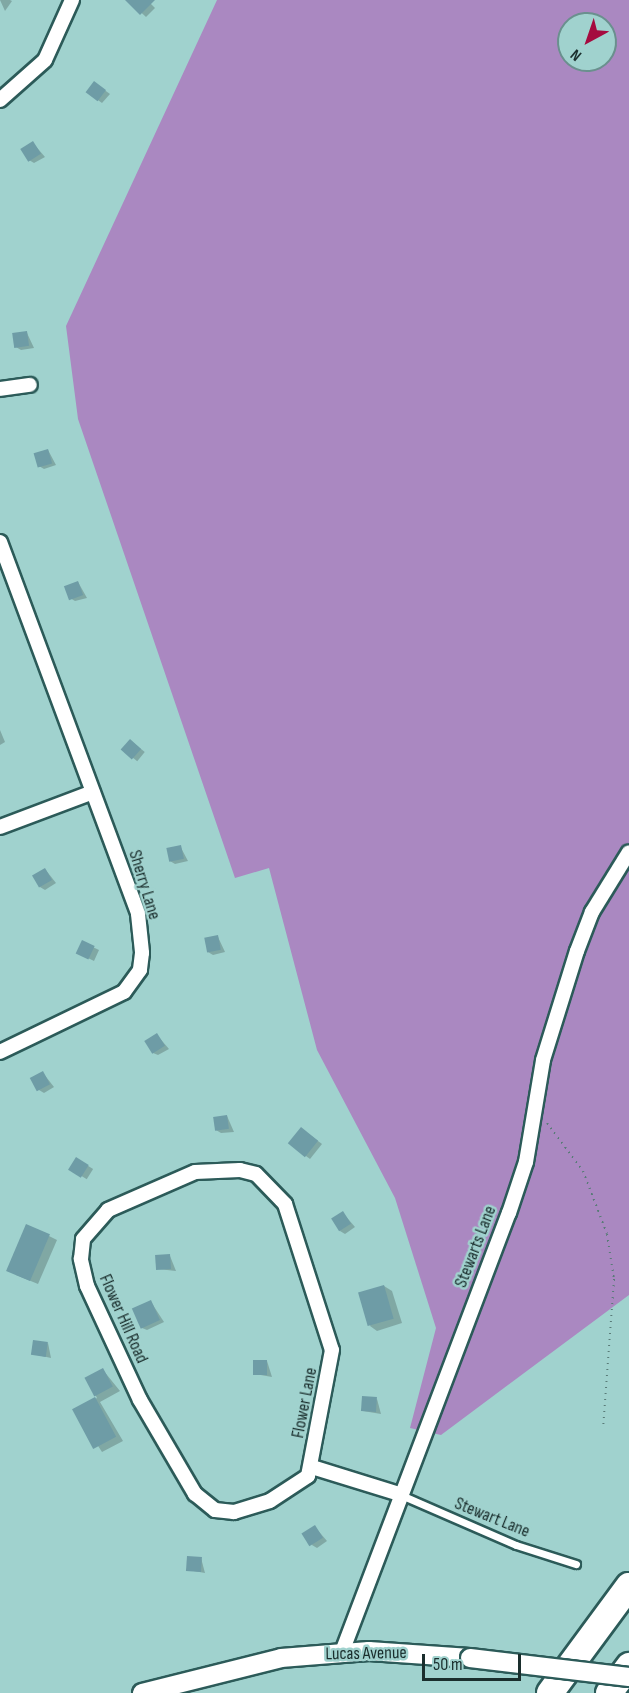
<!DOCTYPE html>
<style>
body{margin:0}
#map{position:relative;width:629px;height:1693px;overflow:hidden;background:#a0d2ce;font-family:"Sofia Sans Condensed",sans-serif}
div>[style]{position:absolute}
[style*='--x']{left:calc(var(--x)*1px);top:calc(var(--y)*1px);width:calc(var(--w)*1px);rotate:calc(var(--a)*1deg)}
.green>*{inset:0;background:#aa88c1}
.shadow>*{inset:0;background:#0003;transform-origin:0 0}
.building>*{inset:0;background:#6e9ca6;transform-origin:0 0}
.path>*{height:2px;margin-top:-1px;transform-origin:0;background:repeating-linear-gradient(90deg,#597b78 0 1.5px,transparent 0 6px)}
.roads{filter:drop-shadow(2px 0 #2c5b59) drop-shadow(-2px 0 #2c5b59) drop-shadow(0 2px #2c5b59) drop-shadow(0 -2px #2c5b59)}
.service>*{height:7px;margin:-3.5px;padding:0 3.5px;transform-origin:3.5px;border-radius:3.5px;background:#fff}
.minor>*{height:14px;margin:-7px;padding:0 7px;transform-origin:7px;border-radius:7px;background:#fff}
.tertiary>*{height:18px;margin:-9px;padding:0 9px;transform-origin:9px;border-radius:9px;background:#fff}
.motorway>*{height:26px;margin:-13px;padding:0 13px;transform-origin:13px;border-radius:13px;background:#fff}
.bridges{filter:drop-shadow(2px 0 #2c5b59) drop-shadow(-2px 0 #2c5b59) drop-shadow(0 2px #2c5b59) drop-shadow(0 -2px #2c5b59)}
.tertiary-bridge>*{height:18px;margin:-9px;padding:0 9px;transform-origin:9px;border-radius:9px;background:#fff}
span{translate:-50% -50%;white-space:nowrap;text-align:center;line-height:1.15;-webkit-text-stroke:5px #a0d2ce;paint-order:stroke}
.street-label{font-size:18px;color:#1a2e2d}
.north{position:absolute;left:557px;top:12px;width:60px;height:60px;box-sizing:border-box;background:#a0d2ce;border:2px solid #6a908e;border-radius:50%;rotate:220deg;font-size:16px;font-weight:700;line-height:24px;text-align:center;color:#1a2e2d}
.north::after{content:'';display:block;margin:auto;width:21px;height:27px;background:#a50b3f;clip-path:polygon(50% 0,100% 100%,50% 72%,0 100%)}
.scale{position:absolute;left:422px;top:1654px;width:99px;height:27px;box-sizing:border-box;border:3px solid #1a2e2d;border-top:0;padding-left:8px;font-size:18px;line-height:21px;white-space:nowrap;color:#1a2e2d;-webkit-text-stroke:4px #a0d2ce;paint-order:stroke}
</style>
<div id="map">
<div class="green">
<div style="clip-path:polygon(evenodd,217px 0,629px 0,629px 1295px,441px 1435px,410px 1428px,436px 1328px,395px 1198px,317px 1050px,269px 868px,235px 878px,78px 419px,66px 326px,217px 0,569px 24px,605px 24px,605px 60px,569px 60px,569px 24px)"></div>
</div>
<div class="shadow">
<div style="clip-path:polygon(0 0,10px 0,12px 1px,5px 11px)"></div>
<div style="clip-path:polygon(136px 0,147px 0,155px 8px,146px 17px,132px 4px)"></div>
<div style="clip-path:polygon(99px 86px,110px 94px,102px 103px,87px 92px)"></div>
<div style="clip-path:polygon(33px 143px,45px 157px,34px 163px,29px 160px)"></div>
<div style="clip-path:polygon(27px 333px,34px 348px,21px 350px,16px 347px)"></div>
<div style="clip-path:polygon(48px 450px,56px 465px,44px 469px,39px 466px)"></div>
<div style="clip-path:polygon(78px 582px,87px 598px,75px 601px,70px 598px)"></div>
<div style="clip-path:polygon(0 730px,5px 742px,0 745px)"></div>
<div style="left:130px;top:740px;width:19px;height:12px;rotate:39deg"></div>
<div style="clip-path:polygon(180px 846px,188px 861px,175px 864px,170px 861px)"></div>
<div style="clip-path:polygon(45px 869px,56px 883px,45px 890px,40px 887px)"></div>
<div style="clip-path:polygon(218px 937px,225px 952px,213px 955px,208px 952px)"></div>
<div style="clip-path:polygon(82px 942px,99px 950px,94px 961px,82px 955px)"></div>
<div style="clip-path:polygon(157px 1035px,169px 1049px,158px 1055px,153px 1053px)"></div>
<div style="clip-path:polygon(43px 1073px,54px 1087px,44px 1093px,39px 1090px)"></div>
<div style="clip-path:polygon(227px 1116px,234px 1132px,221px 1133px,216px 1130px)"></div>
<div style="clip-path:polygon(306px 1132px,322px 1144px,310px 1159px,290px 1144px)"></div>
<div style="left:77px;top:1159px;width:19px;height:12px;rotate:32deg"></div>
<div style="clip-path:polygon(343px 1213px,355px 1227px,345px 1234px,340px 1231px)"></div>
<div style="clip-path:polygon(49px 1236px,57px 1240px,38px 1284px,16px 1275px)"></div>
<div style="clip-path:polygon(170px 1256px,176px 1271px,158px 1269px)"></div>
<div style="clip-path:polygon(384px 1286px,392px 1291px,402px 1323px,377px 1331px,370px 1326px)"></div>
<div style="clip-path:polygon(151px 1302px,164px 1322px,147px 1330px,142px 1328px)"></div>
<div style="clip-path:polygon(48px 1343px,51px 1358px,33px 1354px)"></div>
<div style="clip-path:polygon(267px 1361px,272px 1377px,255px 1374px,254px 1362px)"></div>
<div style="clip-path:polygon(103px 1370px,120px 1391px,100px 1402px,123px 1441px,102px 1452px,74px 1409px,97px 1398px,87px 1379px)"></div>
<div style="clip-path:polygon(377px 1399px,381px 1414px,363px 1411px)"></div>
<div style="clip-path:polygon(315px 1527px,327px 1541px,317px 1548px,312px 1545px)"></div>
<div style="clip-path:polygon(201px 1558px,205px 1573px,188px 1570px)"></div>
</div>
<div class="building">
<div style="clip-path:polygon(125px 0,155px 0,140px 15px)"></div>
<div style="left:94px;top:81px;width:15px;height:14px;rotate:37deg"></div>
<div style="left:33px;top:141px;width:15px;height:15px;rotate:58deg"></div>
<div style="left:27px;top:331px;width:15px;height:15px;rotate:82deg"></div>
<div style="left:48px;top:449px;width:15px;height:15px;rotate:74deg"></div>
<div style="left:78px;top:581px;width:15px;height:15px;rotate:70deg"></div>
<div style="left:130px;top:739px;width:15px;height:14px;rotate:42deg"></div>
<div style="left:181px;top:845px;width:14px;height:15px;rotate:78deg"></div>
<div style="left:45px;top:868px;width:14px;height:15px;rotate:60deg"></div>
<div style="left:218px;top:935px;width:15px;height:14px;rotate:79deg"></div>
<div style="left:82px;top:940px;width:14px;height:15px;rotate:25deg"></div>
<div style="left:157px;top:1033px;width:15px;height:15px;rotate:58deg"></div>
<div style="left:43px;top:1071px;width:15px;height:15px;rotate:62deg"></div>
<div style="left:227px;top:1115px;width:14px;height:14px;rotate:82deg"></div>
<div style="left:301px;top:1127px;width:22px;height:21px;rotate:39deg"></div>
<div style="left:76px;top:1157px;width:15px;height:15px;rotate:32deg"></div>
<div style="left:343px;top:1211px;width:15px;height:14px;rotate:58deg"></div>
<div style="left:26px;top:1224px;width:26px;height:51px;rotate:23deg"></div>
<div style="left:170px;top:1254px;width:15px;height:15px;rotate:86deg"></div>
<div style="left:384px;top:1285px;width:35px;height:27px;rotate:74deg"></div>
<div style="left:151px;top:1300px;width:22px;height:21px;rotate:66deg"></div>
<div style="left:33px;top:1340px;width:15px;height:15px;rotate:8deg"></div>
<div style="left:253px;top:1360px;width:14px;height:15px"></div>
<div style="left:103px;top:1368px;width:21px;height:21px;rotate:62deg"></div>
<div style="left:362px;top:1396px;width:15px;height:15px;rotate:4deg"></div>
<div style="left:95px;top:1397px;width:45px;height:26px;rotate:62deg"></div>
<div style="left:315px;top:1525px;width:15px;height:16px;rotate:58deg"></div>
<div style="left:187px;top:1556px;width:15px;height:15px;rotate:4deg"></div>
</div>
<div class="path">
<div style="--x:547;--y:1123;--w:60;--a:53.1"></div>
<div style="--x:583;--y:1171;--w:67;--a:69.1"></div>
<div style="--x:607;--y:1234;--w:46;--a:81.2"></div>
<div style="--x:614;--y:1279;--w:150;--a:94.2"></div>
</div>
<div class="roads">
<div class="service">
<div style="--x:401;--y:1495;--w:125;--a:23.5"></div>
<div style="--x:516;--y:1545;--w:63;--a:17.6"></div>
</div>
<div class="minor">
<div style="--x:0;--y:100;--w:60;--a:-41.6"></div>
<div style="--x:45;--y:60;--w:66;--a:-65.8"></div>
<div style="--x:0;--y:389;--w:30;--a:-8"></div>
<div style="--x:0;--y:542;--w:397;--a:69.6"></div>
<div style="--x:138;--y:914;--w:39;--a:84"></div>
<div style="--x:142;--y:953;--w:17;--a:97"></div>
<div style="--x:140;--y:970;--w:27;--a:126"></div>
<div style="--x:124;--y:992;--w:138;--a:154.2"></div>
<div style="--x:0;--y:827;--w:99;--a:-20.6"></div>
<div style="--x:240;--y:1170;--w:16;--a:14"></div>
<div style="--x:256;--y:1174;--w:42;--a:46"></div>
<div style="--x:285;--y:1204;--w:153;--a:72.2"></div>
<div style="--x:332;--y:1350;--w:128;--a:100.8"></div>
<div style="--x:308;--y:1476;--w:45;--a:146.7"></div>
<div style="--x:270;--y:1501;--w:38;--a:163"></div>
<div style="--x:234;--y:1512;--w:19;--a:-174"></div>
<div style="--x:215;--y:1510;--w:26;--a:-141"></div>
<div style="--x:195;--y:1494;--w:109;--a:-120.3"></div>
<div style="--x:140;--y:1400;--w:126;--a:-114.9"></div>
<div style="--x:87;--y:1286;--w:28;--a:-103"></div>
<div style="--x:81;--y:1259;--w:20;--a:-84"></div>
<div style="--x:83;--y:1239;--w:38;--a:-49"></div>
<div style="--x:108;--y:1210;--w:95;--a:-23.6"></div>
<div style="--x:195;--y:1172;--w:45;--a:-2.5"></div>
<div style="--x:312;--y:1467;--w:91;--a:17.2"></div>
<div style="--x:342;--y:1652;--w:470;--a:-69.2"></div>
<div style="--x:509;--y:1213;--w:54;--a:-71.6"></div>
<div style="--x:526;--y:1162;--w:103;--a:-80.5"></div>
<div style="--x:543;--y:1060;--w:114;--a:-72.7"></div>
<div style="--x:577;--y:951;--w:42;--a:-69"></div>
<div style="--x:592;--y:912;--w:70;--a:-58.3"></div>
</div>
<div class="tertiary">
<div style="--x:142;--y:1693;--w:143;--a:-14.1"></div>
<div style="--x:281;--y:1658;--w:88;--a:-4.5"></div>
<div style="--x:369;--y:1651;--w:101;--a:4"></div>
</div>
<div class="motorway">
<div style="--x:550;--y:1693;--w:133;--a:-53.6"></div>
<div style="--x:609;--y:1693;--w:34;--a:-53"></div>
</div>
</div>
<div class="bridges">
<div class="tertiary-bridge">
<div style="--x:470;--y:1658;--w:160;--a:6.8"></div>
</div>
</div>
<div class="street-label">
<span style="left:144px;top:885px;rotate:73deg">Sherry Lane</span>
<span style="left:476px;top:1247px;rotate:-69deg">Stewarts Lane</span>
<span style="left:123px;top:1319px;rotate:66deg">Flower Hill Road</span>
<span style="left:305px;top:1403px;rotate:-79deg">Flower Lane</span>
<span style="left:492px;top:1518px;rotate:22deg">Stewart Lane</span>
<span style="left:366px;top:1654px;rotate:-1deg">Lucas Avenue</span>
</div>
<div class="north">N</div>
<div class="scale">50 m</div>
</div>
